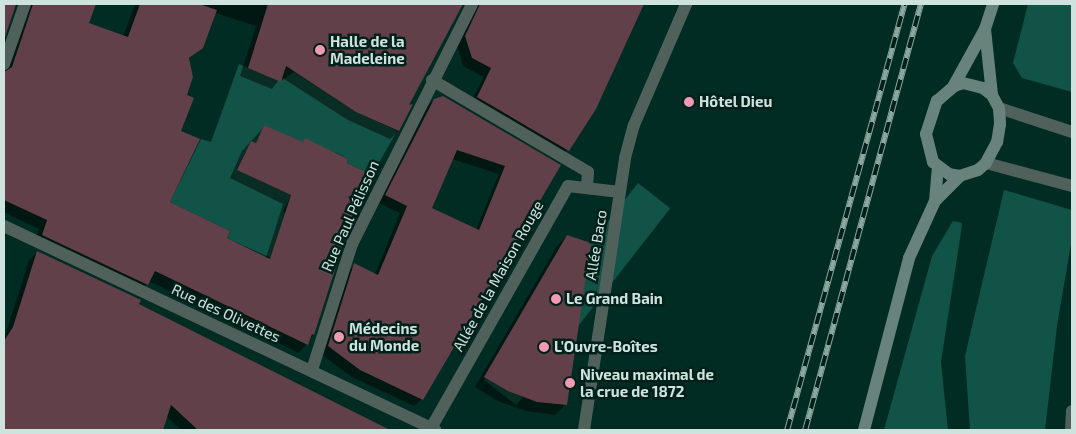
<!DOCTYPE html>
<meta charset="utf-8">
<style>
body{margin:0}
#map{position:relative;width:1076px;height:434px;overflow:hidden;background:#002c23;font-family:"Exo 2",sans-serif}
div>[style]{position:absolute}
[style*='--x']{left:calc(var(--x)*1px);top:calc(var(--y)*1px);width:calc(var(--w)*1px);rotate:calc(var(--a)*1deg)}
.green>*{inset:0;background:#115346;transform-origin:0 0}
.shadow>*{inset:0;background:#0007}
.building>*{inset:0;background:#614049}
.pedestrian>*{height:12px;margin:-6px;padding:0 6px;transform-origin:6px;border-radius:6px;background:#50615c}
.minor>*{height:12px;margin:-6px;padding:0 6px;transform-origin:6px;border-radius:6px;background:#50615c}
.secondary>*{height:12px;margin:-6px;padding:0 6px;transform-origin:6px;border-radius:6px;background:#68837b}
.rail>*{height:5.5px;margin-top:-2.75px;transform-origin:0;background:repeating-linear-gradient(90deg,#02201a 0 11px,#8ba7a0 0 22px);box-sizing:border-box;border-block:1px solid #8ba7a0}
.dots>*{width:14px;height:14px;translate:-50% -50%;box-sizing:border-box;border:2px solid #02201a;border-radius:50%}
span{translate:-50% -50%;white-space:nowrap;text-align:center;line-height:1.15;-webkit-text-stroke:5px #02201a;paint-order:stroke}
.poi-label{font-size:15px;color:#cee3dd;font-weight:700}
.left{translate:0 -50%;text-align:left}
.street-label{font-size:15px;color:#cee3dd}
.frame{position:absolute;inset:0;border:5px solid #cee3dd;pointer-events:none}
</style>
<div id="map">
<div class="green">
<div style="clip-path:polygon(1028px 4px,1072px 4px,1072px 92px,1022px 78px,1013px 63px)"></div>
<div style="clip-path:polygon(239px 64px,281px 81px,294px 72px,353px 110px,397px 131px,372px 175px,347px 163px,348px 159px,337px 153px,303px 143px,264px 125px,256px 143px,251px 141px,237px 169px,291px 195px,283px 212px,290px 215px,271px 258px,227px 238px,230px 231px,170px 202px,201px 139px,211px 142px)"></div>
<div style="left:638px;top:183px;width:41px;height:250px;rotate:38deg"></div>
<div style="clip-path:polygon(1004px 190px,1072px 210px,1072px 238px,1057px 326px,1045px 430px,970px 430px,965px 356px)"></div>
<div style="clip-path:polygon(953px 221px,962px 223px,961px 232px,941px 362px,948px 430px,884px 430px,932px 256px)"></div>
</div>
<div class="shadow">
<div style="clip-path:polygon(4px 4px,94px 4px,87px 24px,123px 37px,135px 4px,642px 4px,595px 109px,560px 159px,469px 106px,484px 77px,463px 66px,457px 45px,467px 4px,461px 5px,407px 107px,410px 106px,398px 131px,390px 139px,348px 120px,281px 77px,272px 89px,240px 76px,256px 26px,215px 13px,202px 47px,188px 60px,168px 202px,225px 239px,266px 258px,283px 204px,230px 178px,242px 151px,265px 126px,302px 143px,305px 140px,339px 242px,313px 335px,299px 353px,149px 281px,138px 293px,34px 244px,39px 229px,4px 212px,4px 72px,25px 16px,23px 8px,15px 4px,4px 36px)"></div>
<div style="clip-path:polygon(evenodd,434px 100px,559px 166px,422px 399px,414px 406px,352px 377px,321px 354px,347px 272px,355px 265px,375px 274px,400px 213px,379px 203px,426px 108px,434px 100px,452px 159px,499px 174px,476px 230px,430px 209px,452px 159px)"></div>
<div style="clip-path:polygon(567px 236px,566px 404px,555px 415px,526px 411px,498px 401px,475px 387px,557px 246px)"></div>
<div style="clip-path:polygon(38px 252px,137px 305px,387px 430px,181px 430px,166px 416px,162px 430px,4px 430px,4px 339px,29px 260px)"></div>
</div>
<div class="building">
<div style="clip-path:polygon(4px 4px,16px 4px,4px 40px)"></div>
<div style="clip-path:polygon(33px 4px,96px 4px,89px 23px,128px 37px,140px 4px,199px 4px,217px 10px,203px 48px,189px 58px,193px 77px,187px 95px,194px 98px,181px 131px,200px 139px,170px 202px,230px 231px,227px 238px,270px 259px,291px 195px,237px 170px,251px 141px,256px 143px,264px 125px,303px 142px,305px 138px,348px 159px,347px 163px,372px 175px,341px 241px,344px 242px,314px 335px,312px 334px,308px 345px,155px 271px,148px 285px,42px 235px,47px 220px,4px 200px,4px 72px,12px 67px)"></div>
<div style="clip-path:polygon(268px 4px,463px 4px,409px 105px,413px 104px,399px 131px,356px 112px,286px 66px,281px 82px,248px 68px)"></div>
<div style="clip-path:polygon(480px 4px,644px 4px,596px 109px,569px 151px,477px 97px,491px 68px,472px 58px,465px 36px)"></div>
<div style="clip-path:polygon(evenodd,443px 96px,561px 165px,423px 400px,360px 370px,328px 346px,354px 263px,378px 275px,407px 206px,385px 195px,434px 99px,443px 96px,457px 150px,505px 166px,479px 230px,432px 208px,457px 150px)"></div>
<div style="clip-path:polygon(567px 235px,591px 243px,567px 405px,537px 402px,508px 391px,484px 377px)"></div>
<div style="clip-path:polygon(37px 251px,141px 300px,139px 304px,390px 430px,198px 430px,171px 405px,163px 430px,4px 430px,4px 341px,13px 327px)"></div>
</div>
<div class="pedestrian">
<div style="--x:4;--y:64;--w:64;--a:-70.7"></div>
<div style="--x:432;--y:80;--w:181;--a:30.5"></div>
<div style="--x:588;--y:172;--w:16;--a:94"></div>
<div style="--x:999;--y:108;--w:77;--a:18.2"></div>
<div style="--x:986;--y:163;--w:89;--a:15"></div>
<div style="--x:312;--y:370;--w:132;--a:-72.4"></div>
<div style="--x:352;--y:244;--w:268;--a:-63.4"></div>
<div style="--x:1071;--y:430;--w:19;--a:-87"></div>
</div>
<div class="minor">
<div style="--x:4;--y:226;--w:477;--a:25.3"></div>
<div style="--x:430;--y:430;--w:280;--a:-60.5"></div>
<div style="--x:568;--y:186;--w:52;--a:6.6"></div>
<div style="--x:584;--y:430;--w:275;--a:-81.4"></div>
<div style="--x:625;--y:158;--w:34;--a:-75"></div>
<div style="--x:634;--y:125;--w:132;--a:-66.7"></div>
</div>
<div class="secondary">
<div style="--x:985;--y:29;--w:66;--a:83.9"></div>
<div style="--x:963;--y:83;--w:21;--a:14"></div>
<div style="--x:983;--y:88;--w:11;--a:38"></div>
<div style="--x:992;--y:95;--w:15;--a:62"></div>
<div style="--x:999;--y:108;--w:16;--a:86"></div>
<div style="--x:1000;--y:124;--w:18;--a:99"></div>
<div style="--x:997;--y:142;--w:24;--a:118"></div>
<div style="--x:986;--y:163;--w:11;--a:139"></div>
<div style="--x:978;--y:170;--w:19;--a:162"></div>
<div style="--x:960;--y:176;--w:11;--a:-170"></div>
<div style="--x:949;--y:174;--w:20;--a:-143"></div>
<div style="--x:933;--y:162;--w:29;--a:-104"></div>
<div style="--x:926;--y:134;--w:35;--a:-72"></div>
<div style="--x:937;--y:101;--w:23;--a:-41"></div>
<div style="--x:954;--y:86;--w:9;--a:-18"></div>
<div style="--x:953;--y:87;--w:66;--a:-61.1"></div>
<div style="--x:985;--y:29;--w:26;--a:-72"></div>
<div style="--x:935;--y:201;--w:34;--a:-85"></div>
<div style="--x:864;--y:430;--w:178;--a:-75.3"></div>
<div style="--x:909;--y:258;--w:63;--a:-65.5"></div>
<div style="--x:935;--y:201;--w:35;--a:-45"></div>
</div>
<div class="rail">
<div style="--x:787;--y:430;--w:442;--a:-74.6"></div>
<div style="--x:805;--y:430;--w:442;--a:-74.8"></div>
</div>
<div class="dots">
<div style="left:320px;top:50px;background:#f19ab3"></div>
<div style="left:689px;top:102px;background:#f19ab3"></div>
<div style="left:556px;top:299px;background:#f19ab3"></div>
<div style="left:339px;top:337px;background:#f19ab3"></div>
<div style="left:544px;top:347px;background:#f19ab3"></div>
<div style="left:570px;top:383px;background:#f19ab3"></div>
</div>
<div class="poi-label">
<span class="left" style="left:330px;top:50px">Halle de la<br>Madeleine</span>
<span class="left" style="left:699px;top:102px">Hôtel Dieu</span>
<span class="left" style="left:566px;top:299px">Le Grand Bain</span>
<span class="left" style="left:349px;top:337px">Médecins<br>du Monde</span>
<span class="left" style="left:554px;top:347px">L'Ouvre-Boîtes</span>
<span class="left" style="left:580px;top:383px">Niveau maximal de<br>la crue de 1872</span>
</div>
<div class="street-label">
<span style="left:350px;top:216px;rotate:-66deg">Rue Paul Pélisson</span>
<span style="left:596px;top:245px;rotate:-81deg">Allée Baco</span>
<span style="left:498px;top:276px;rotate:-61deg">Allée de la Maison Rouge</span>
<span style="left:226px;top:313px;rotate:25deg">Rue des Olivettes</span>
</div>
<div class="frame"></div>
</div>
